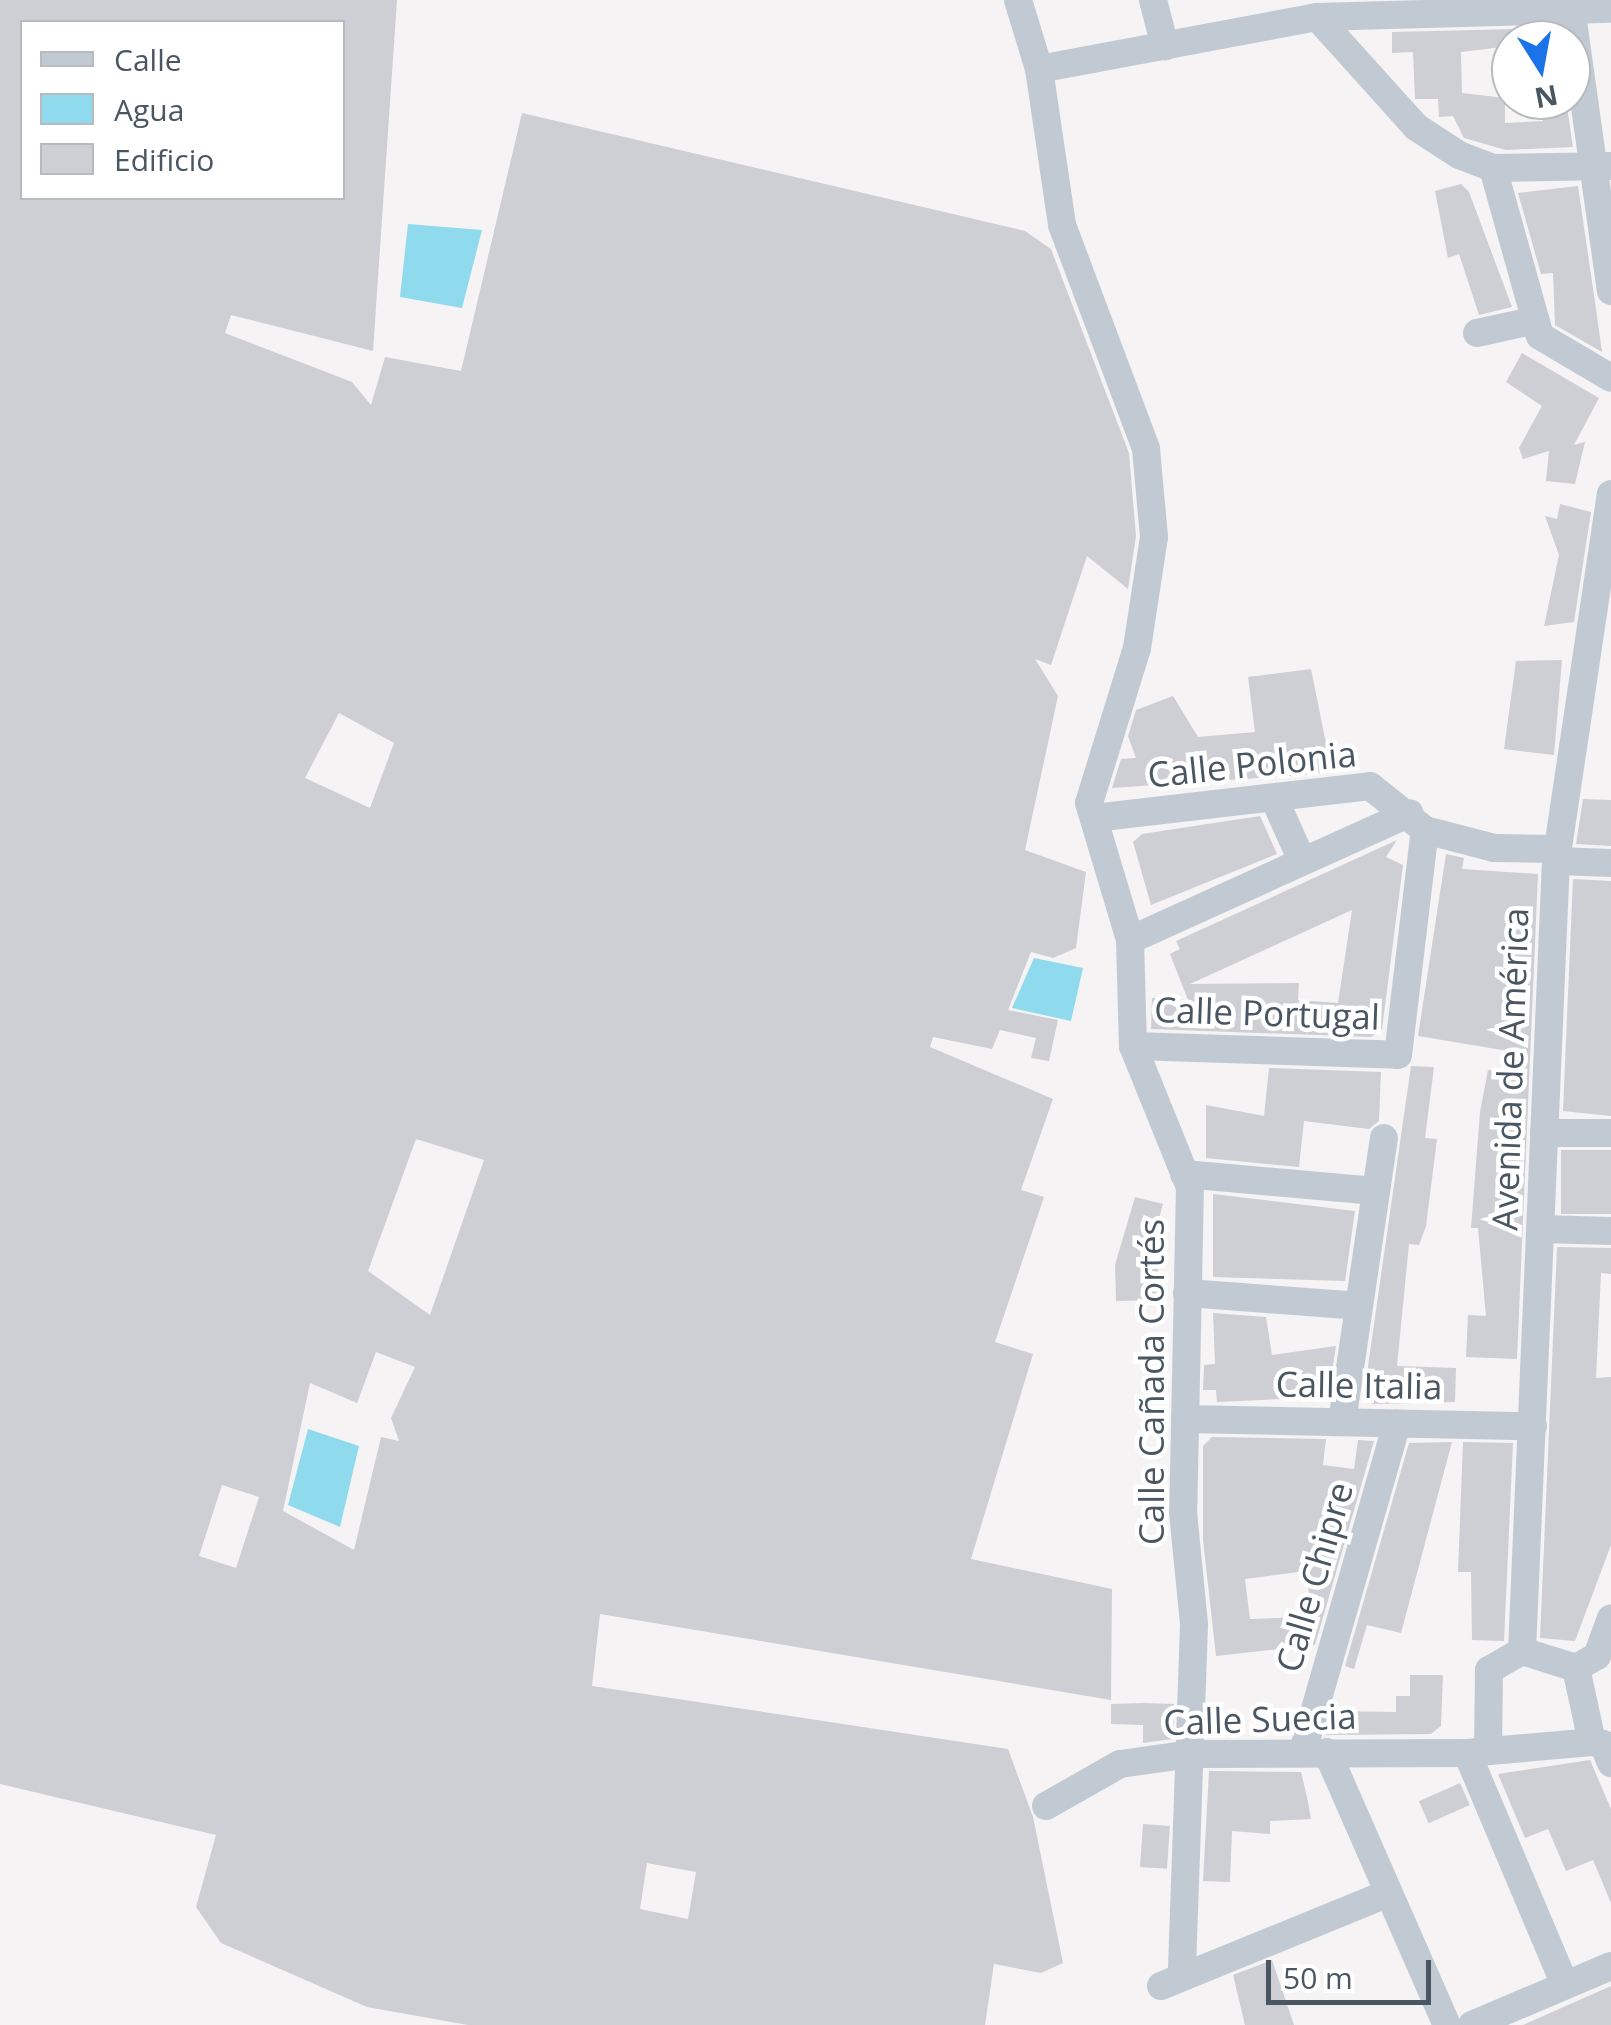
<!DOCTYPE html>
<meta charset="utf-8">
<style>
body{margin:0}
#map{position:relative;width:1611px;height:2025px;overflow:hidden;background:#f5f3f3;font-family:"Open Sans",sans-serif}
div>[style]{position:absolute}
[style*='--x']{left:calc(var(--x)*1px);top:calc(var(--y)*1px);width:calc(var(--w)*1px);rotate:calc(var(--a)*1deg)}
.water>*{inset:0;background:#90daee}
.building>*{inset:0;background:#cdcfd5;transform-origin:0 0}
.minor>*{height:28px;margin:-14px;padding:0 14px;transform-origin:14px;border-radius:14px;background:#c1cad2}
span{translate:-50% -50%;white-space:nowrap;text-align:center;line-height:1.15;-webkit-text-stroke:9px #fff;paint-order:stroke}
.street-label{font-size:35px;color:#4a5661}
.legend{position:absolute;left:20px;top:20px;width:325px;height:180px;box-sizing:border-box;background:#fff;border:2px solid #b7bbc0;margin:0;padding:12px 18px;list-style:none;font-size:30px;color:#4a5661}
.legend li{display:flex;align-items:center;gap:20px;height:50px}
.legend b{width:50px;border:2px solid #b7bbc0}
.north{position:absolute;left:1491px;top:20px;width:100px;height:100px;box-sizing:border-box;background:#fff;border:2px solid #b7bbc0;border-radius:50%;rotate:169deg;font-size:28px;font-weight:700;line-height:40px;text-align:center;color:#4a5661}
.north::after{content:'';display:block;margin:auto;width:35px;height:45px;background:#1a73e8;clip-path:polygon(50% 0,100% 100%,50% 72%,0 100%)}
.scale{position:absolute;left:1266px;top:1960px;width:165px;height:45px;box-sizing:border-box;border:5px solid #4a5661;border-top:0;padding-left:12px;font-size:30px;line-height:35px;white-space:nowrap;color:#4a5661;-webkit-text-stroke:8px #fff;paint-order:stroke}
</style>
<div id="map">
<div class="water">
<div style="clip-path:polygon(408px 224px,482px 230px,462px 308px,400px 297px)"></div>
<div style="clip-path:polygon(1034px 958px,1083px 968px,1071px 1021px,1012px 1008px)"></div>
<div style="clip-path:polygon(308px 1429px,359px 1446px,340px 1527px,288px 1505px)"></div>
</div>
<div class="building">
<div style="clip-path:polygon(evenodd,0 0,397px 0,373px 351px,231px 315px,225px 333px,352px 382px,371px 405px,385px 357px,461px 371px,522px 113px,1025px 231px,1051px 249px,1129px 453px,1136px 536px,1128px 589px,1087px 556px,1051px 665px,1035px 659px,1058px 696px,1025px 850px,1086px 872px,1076px 948px,1053px 958px,1031px 952px,1008px 1010px,1058px 1020px,1049px 1061px,1031px 1058px,1036px 1038px,1000px 1030px,992px 1049px,933px 1037px,930px 1047px,1053px 1099px,1021px 1190px,1044px 1197px,995px 1342px,1033px 1354px,971px 1559px,1112px 1589px,1111px 1700px,600px 1614px,592px 1686px,1008px 1749px,1033px 1817px,1063px 1963px,1041px 1973px,994px 1964px,985px 2025px,468px 2025px,367px 2007px,221px 1943px,196px 1907px,216px 1835px,0 1784px,0 0,22px 22px,342px 22px,342px 198px,22px 198px,22px 22px,0 0,339px 713px,394px 743px,370px 808px,305px 778px,339px 713px,0 0,416px 1139px,484px 1160px,430px 1315px,368px 1271px,416px 1139px,0 0,376px 1352px,415px 1367px,391px 1418px,399px 1441px,381px 1437px,354px 1550px,283px 1511px,310px 1383px,357px 1403px,376px 1352px,0 0,222px 1485px,259px 1497px,236px 1568px,199px 1556px,222px 1485px,0 0,647px 1863px,696px 1872px,688px 1919px,640px 1909px,647px 1863px)"></div>
<div style="clip-path:polygon(1556px 28px,1558px 40px,1461px 52px,1462px 93px,1505px 98px,1505px 123px,1543px 121px,1540px 100px,1566px 100px,1573px 147px,1506px 150px,1464px 138px,1453px 116px,1439px 117px,1438px 99px,1415px 99px,1413px 52px,1392px 53px,1392px 32px)"></div>
<div style="clip-path:polygon(1461px 184px,1469px 192px,1512px 307px,1479px 315px,1459px 254px,1448px 258px,1435px 191px)"></div>
<div style="clip-path:polygon(1578px 186px,1596px 309px,1602px 352px,1555px 325px,1553px 273px,1541px 274px,1518px 193px)"></div>
<div style="clip-path:polygon(1522px 353px,1599px 398px,1574px 445px,1585px 442px,1575px 484px,1546px 481px,1549px 451px,1523px 459px,1519px 448px,1542px 406px,1506px 382px)"></div>
<div style="clip-path:polygon(1560px 504px,1591px 512px,1574px 622px,1544px 626px,1559px 555px,1545px 516px,1557px 519px)"></div>
<div style="clip-path:polygon(1562px 660px,1554px 755px,1504px 749px,1516px 661px)"></div>
<div style="clip-path:polygon(1311px 669px,1332px 773px,1112px 788px,1121px 759px,1136px 758px,1128px 736px,1136px 710px,1173px 696px,1198px 737px,1255px 732px,1248px 677px)"></div>
<div style="clip-path:polygon(1583px 799px,1611px 800px,1611px 846px,1576px 844px)"></div>
<div style="clip-path:polygon(1260px 816px,1277px 854px,1151px 905px,1133px 842px,1142px 834px)"></div>
<div style="clip-path:polygon(evenodd,1397px 840px,1386px 857px,1403px 865px,1382px 1029px,1371px 1037px,1151px 1029px,1152px 998px,1188px 1000px,1170px 954px,1180px 949px,1176px 941px,1397px 840px,1352px 910px,1338px 1003px,1298px 1000px,1299px 983px,1190px 984px,1352px 910px)"></div>
<div style="clip-path:polygon(1446px 854px,1464px 858px,1462px 869px,1538px 874px,1517px 1359px,1466px 1357px,1468px 1315px,1486px 1316px,1478px 1228px,1471px 1228px,1480px 1112px,1488px 1070px,1506px 1071px,1508px 1051px,1418px 1036px)"></div>
<div style="clip-path:polygon(1573px 879px,1611px 881px,1611px 1116px,1563px 1111px)"></div>
<div style="clip-path:polygon(1411px 1066px,1434px 1067px,1425px 1138px,1437px 1139px,1426px 1226px,1419px 1245px,1409px 1244px,1397px 1366px,1456px 1368px,1455px 1402px,1373px 1404px,1364px 1394px)"></div>
<div style="clip-path:polygon(1269px 1068px,1381px 1072px,1379px 1121px,1369px 1129px,1304px 1121px,1299px 1167px,1206px 1158px,1206px 1105px,1264px 1116px)"></div>
<div style="left:1611px;top:1150px;width:64px;height:50px;rotate:90deg"></div>
<div style="clip-path:polygon(1213px 1194px,1355px 1211px,1345px 1281px,1213px 1277px)"></div>
<div style="clip-path:polygon(1135px 1197px,1163px 1204px,1147px 1261px,1158px 1261px,1159px 1300px,1116px 1301px,1115px 1265px)"></div>
<div style="clip-path:polygon(1557px 1247px,1611px 1248px,1611px 1274px,1601px 1273px,1596px 1378px,1611px 1377px,1611px 1545px,1575px 1641px,1540px 1638px)"></div>
<div style="clip-path:polygon(1213px 1313px,1266px 1317px,1272px 1355px,1336px 1346px,1328px 1397px,1217px 1402px,1216px 1390px,1203px 1390px,1204px 1365px,1215px 1364px)"></div>
<div style="clip-path:polygon(evenodd,1212px 1437px,1326px 1439px,1323px 1465px,1354px 1469px,1358px 1440px,1374px 1441px,1315px 1645px,1216px 1656px,1203px 1540px,1203px 1446px,1212px 1437px,1306px 1571px,1312px 1617px,1250px 1619px,1245px 1579px,1306px 1571px)"></div>
<div style="clip-path:polygon(1452px 1442px,1401px 1633px,1367px 1625px,1354px 1669px,1345px 1666px,1409px 1443px)"></div>
<div style="clip-path:polygon(1463px 1442px,1513px 1443px,1504px 1641px,1472px 1640px,1471px 1572px,1458px 1572px)"></div>
<div style="clip-path:polygon(1410px 1675px,1443px 1675px,1441px 1726px,1431px 1734px,1326px 1735px,1333px 1711px,1396px 1712px,1396px 1696px,1410px 1696px)"></div>
<div style="clip-path:polygon(1143px 1703px,1174px 1704px,1173px 1739px,1143px 1743px,1143px 1725px,1111px 1724px,1111px 1704px)"></div>
<div style="clip-path:polygon(1590px 1760px,1611px 1809px,1611px 1903px,1593px 1860px,1566px 1871px,1548px 1829px,1525px 1838px,1498px 1774px)"></div>
<div style="clip-path:polygon(1209px 1771px,1301px 1772px,1307px 1797px,1311px 1819px,1270px 1821px,1270px 1834px,1232px 1831px,1230px 1882px,1203px 1881px)"></div>
<div style="left:1460px;top:1783px;width:24px;height:45px;rotate:66deg"></div>
<div style="left:1143px;top:1824px;width:27px;height:43px;rotate:4deg"></div>
<div style="clip-path:polygon(1272px 1960px,1294px 2025px,1245px 2025px,1233px 1975px)"></div>
<div style="clip-path:polygon(1611px 1986px,1611px 2025px,1523px 2025px)"></div>
</div>
<div class="minor">
<div style="--x:1018;--y:0;--w:72;--a:73.1"></div>
<div style="--x:1039;--y:69;--w:158;--a:81.6"></div>
<div style="--x:1062;--y:225;--w:239;--a:69.4"></div>
<div style="--x:1146;--y:449;--w:88;--a:84.8"></div>
<div style="--x:1154;--y:537;--w:112;--a:98.7"></div>
<div style="--x:1137;--y:648;--w:162;--a:107.2"></div>
<div style="--x:1089;--y:803;--w:143;--a:73.3"></div>
<div style="--x:1130;--y:940;--w:106;--a:88.4"></div>
<div style="--x:1133;--y:1046;--w:152;--a:68"></div>
<div style="--x:1190;--y:1187;--w:325;--a:91.2"></div>
<div style="--x:1183;--y:1512;--w:114;--a:84.4"></div>
<div style="--x:1194;--y:1625;--w:352;--a:92"></div>
<div style="--x:1153;--y:0;--w:48;--a:75.4"></div>
<div style="--x:1570;--y:0;--w:294;--a:82"></div>
<div style="--x:1317;--y:17;--w:148;--a:48"></div>
<div style="--x:1416;--y:127;--w:51;--a:33.1"></div>
<div style="--x:1459;--y:155;--w:36;--a:21"></div>
<div style="--x:1493;--y:168;--w:118;--a:-1"></div>
<div style="--x:1039;--y:69;--w:283;--a:-10.6"></div>
<div style="--x:1317;--y:17;--w:294;--a:-1.6"></div>
<div style="--x:1493;--y:168;--w:174;--a:74.4"></div>
<div style="--x:1540;--y:336;--w:82;--a:30.6"></div>
<div style="--x:1477;--y:333;--w:60;--a:-12.4"></div>
<div style="--x:1274;--y:798;--w:69;--a:66"></div>
<div style="--x:1094;--y:818;--w:278;--a:-6.6"></div>
<div style="--x:1370;--y:786;--w:70;--a:38.7"></div>
<div style="--x:1425;--y:830;--w:71;--a:14.6"></div>
<div style="--x:1494;--y:848;--w:64;--a:0.9"></div>
<div style="--x:1556;--y:861;--w:55;--a:2.1"></div>
<div style="--x:1130;--y:940;--w:307;--a:-24.4"></div>
<div style="--x:1133;--y:1046;--w:265;--a:1.9"></div>
<div style="--x:1398;--y:1055;--w:227;--a:-83.2"></div>
<div style="--x:1544;--y:1133;--w:67;--a:0"></div>
<div style="--x:1184;--y:1174;--w:192;--a:5.1"></div>
<div style="--x:1541;--y:1229;--w:70;--a:1.6"></div>
<div style="--x:1187;--y:1293;--w:171;--a:4.3"></div>
<div style="--x:1185;--y:1419;--w:348;--a:1.2"></div>
<div style="--x:1342;--y:1422;--w:287;--a:-81.6"></div>
<div style="--x:1522;--y:1651;--w:791;--a:-87.54"></div>
<div style="--x:1556;--y:861;--w:371;--a:-81.5"></div>
<div style="--x:1576;--y:1668;--w:24;--a:-30"></div>
<div style="--x:1597;--y:1656;--w:40;--a:-69.8"></div>
<div style="--x:1303;--y:1751;--w:341;--a:-74"></div>
<div style="--x:1488;--y:1751;--w:81;--a:-89.3"></div>
<div style="--x:1489;--y:1670;--w:38;--a:-30"></div>
<div style="--x:1522;--y:1651;--w:57;--a:17.5"></div>
<div style="--x:1576;--y:1668;--w:76;--a:77.8"></div>
<div style="--x:1327;--y:1752;--w:298;--a:66.3"></div>
<div style="--x:1467;--y:1753;--w:252;--a:67.1"></div>
<div style="--x:1046;--y:1806;--w:85;--a:-29.6"></div>
<div style="--x:1120;--y:1764;--w:73;--a:-7.9"></div>
<div style="--x:1192;--y:1754;--w:275;--a:-0.2"></div>
<div style="--x:1467;--y:1753;--w:125;--a:-5"></div>
<div style="--x:1592;--y:1742;--w:11;--a:10"></div>
<div style="--x:1603;--y:1744;--w:21;--a:67"></div>
<div style="--x:1161;--y:1986;--w:246;--a:-22.2"></div>
<div style="--x:1472;--y:2025;--w:151;--a:-23"></div>
</div>
<div class="street-label">
<span style="left:1252px;top:764px;rotate:-6deg">Calle Polonia</span>
<span style="left:1267px;top:1013px;rotate:2deg">Calle Portugal</span>
<span style="left:1510px;top:1069px;rotate:-88deg">Avenida de América</span>
<span style="left:1151px;top:1382px;rotate:-90deg">Calle Cañada Cortés</span>
<span style="left:1359px;top:1385px;rotate:1deg">Calle Italia</span>
<span style="left:1314px;top:1577px;rotate:-74deg">Calle Chipre</span>
<span style="left:1260px;top:1719px;rotate:-2deg">Calle Suecia</span>
</div>
<ul class="legend">
<li><b style="height:12px;background:#c1cad2"></b>Calle</li>
<li><b style="height:28px;background:#90daee"></b>Agua</li>
<li><b style="height:28px;background:#cdcfd5"></b>Edificio</li>
</ul>
<div class="north">N</div>
<div class="scale">50 m</div>
</div>
